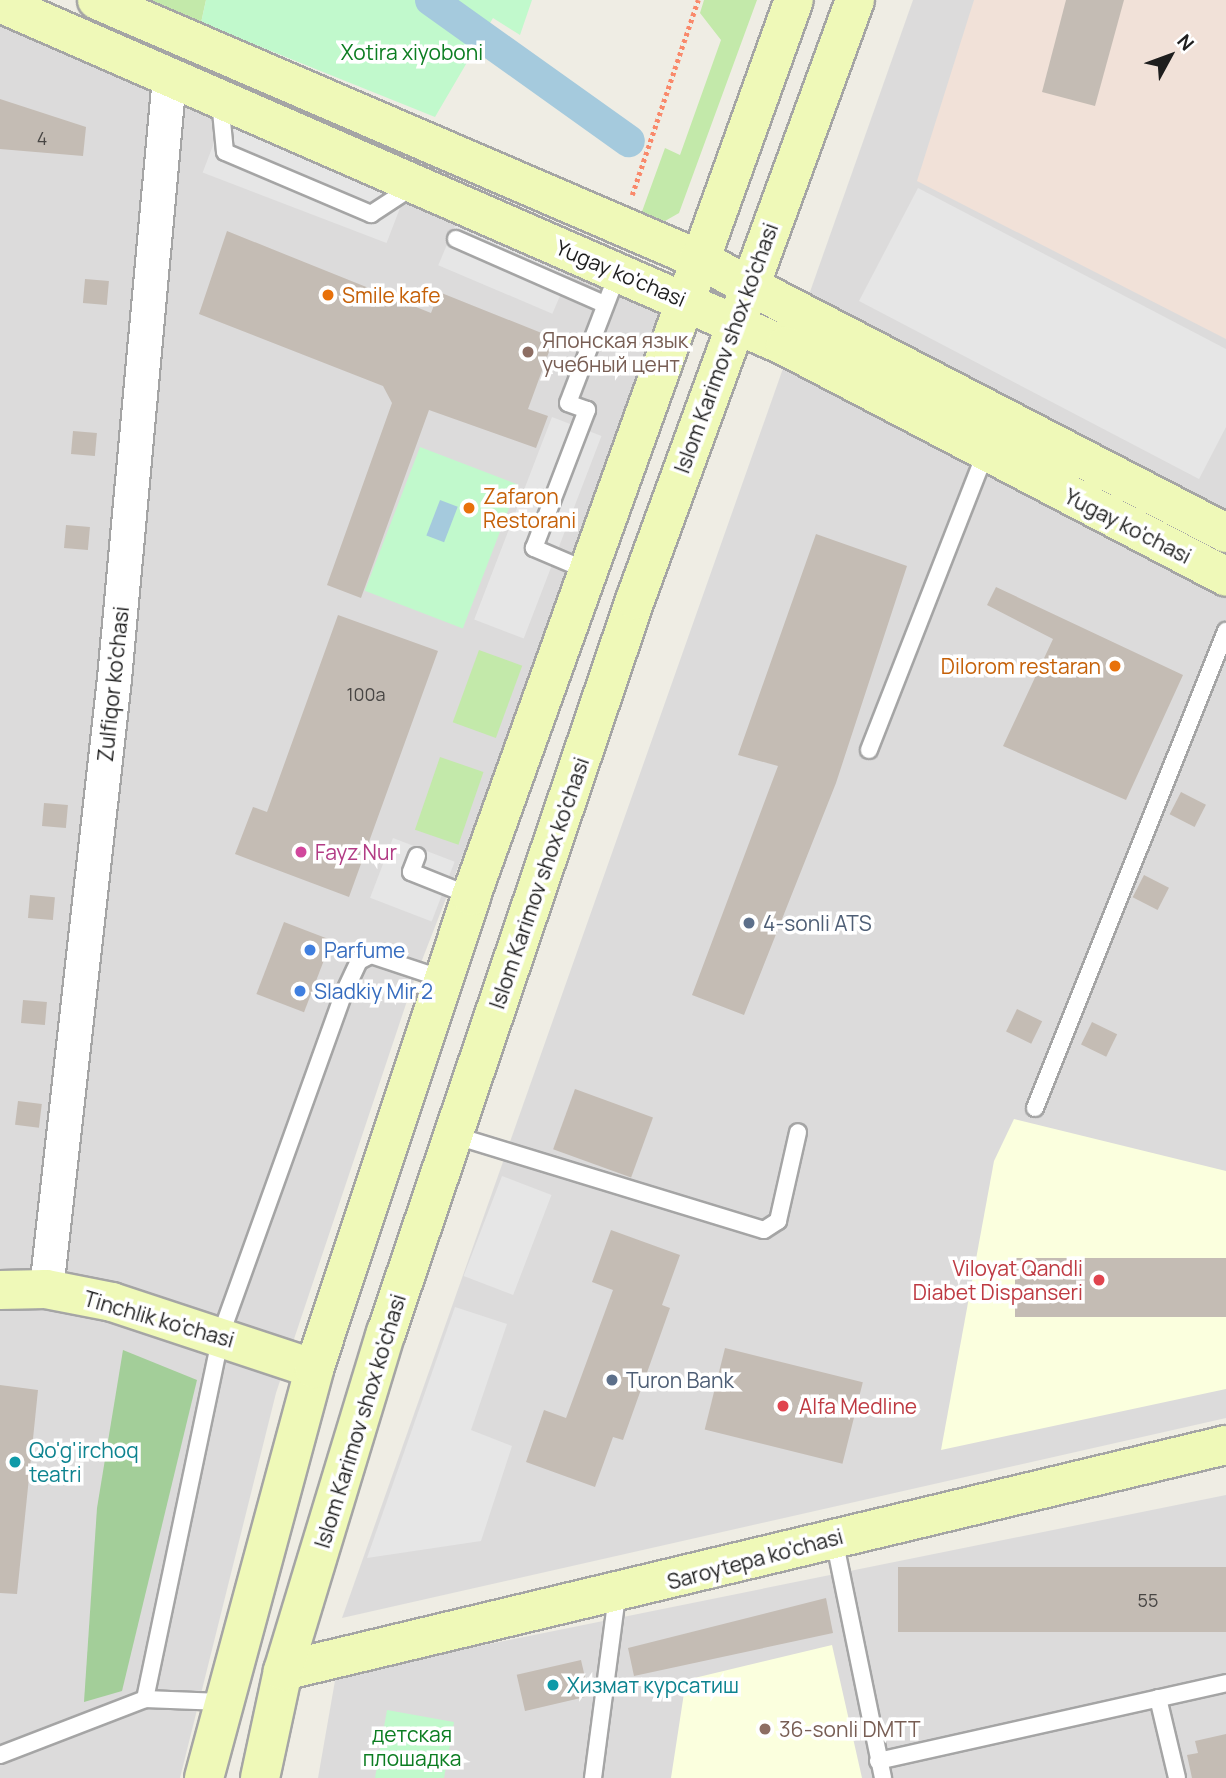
<!DOCTYPE html>
<meta charset="utf-8">
<style>
body{margin:0}
#map{position:relative;width:1226px;height:1778px;overflow:hidden;background:#efede4;font-family:Manrope,sans-serif}
div>[style]{position:absolute}
[style*='--x']{left:calc(var(--x)*1px);top:calc(var(--y)*1px);width:calc(var(--w)*1px);rotate:calc(var(--a)*1deg)}
.residential>*{inset:0;background:#dcdbdb}
.education>*{inset:0;background:#fbffde}
.military>*{inset:0;background:#f1e1d8}
.grass>*{inset:0;background:#c3e9aa;transform-origin:0 0}
.forest>*{inset:0;background:#a3ce99}
.park>*{inset:0;background:#c1f9cc;transform-origin:0 0}
.parking>*{inset:0;background:#e6e6e6;transform-origin:0 0}
.water>*{inset:0;background:#a5cadd;transform-origin:0 0}
.canal>*{height:32px;margin:-16px;padding:0 16px;transform-origin:16px;border-radius:16px;background:#a5cadd}
.building>*{inset:0;background:#c4bcb4;transform-origin:0 0}
.path>*{height:4.5px;margin-top:-2.25px;transform-origin:0;background:repeating-linear-gradient(90deg,#f9896b 0 3.5px,transparent 0 7px)}
.roads{filter:drop-shadow(2px 0 #a5a5a5) drop-shadow(-2px 0 #a5a5a5) drop-shadow(0 2px #a5a5a5) drop-shadow(0 -2px #a5a5a5)}
.lane>*{height:16px;margin:-8px;padding:0 8px;transform-origin:8px;border-radius:8px;background:#fff}
.street>*{height:33px;margin:-16.5px;padding:0 16.5px;transform-origin:16.5px;border-radius:16.5px;background:#fff}
.secondary>*{height:38px;margin:-19px;padding:0 19px;transform-origin:19px;border-radius:19px;background:#eff9b8}
.dots>*{width:19px;height:19px;translate:-50% -50%;box-sizing:border-box;border:4px solid #fff;border-radius:50%}
span{translate:-50% -50%;white-space:nowrap;text-align:center;line-height:1.15;-webkit-text-stroke:7px #fff;paint-order:stroke}
.number-label{font-size:18px;color:#484644}
.number-label span{-webkit-text-stroke-width:0}
.park-label{font-size:21px;color:#0c7d21}
.street-label{font-size:21px;color:#1e1e1e}
.food-label{font-size:21px;color:#c56008}
.left{translate:0 -50%;text-align:left}
.right{translate:-100% -50%;text-align:right}
.education-label{font-size:21px;color:#785e54}
.hotel-label{font-size:21px;color:#b23c85}
.service-label{font-size:21px;color:#4e5e75}
.shop-label{font-size:21px;color:#366cbe}
.health-label{font-size:21px;color:#be3a42}
.culture-label{font-size:21px;color:#0d838f}
.north{position:absolute;left:1135px;top:21px;width:70px;height:70px;-webkit-text-stroke:5px #fff;paint-order:stroke;rotate:49deg;font-size:19px;font-weight:700;line-height:28px;text-align:center;color:#1e1e1e}
.north::after{content:'';display:block;margin:auto;width:24px;height:32px;background:#1e1e1e;clip-path:polygon(50% 0,100% 100%,50% 72%,0 100%)}
</style>
<div id="map">
<div class="residential">
<div style="clip-path:polygon(913px 0,1226px 0,1226px 1418px,342px 1618px)"></div>
<div style="clip-path:polygon(0 5px,679px 298px,412px 986px,276px 1393px,180px 1778px,0 1778px)"></div>
<div style="clip-path:polygon(1226px 1495px,1226px 1778px,318px 1778px,336px 1675px)"></div>
</div>
<div class="education">
<div style="clip-path:polygon(1014px 1119px,1226px 1171px,1226px 1389px,941px 1450px,994px 1161px)"></div>
<div style="clip-path:polygon(832px 1645px,862px 1778px,671px 1778px,686px 1680px)"></div>
</div>
<div class="military">
<div style="clip-path:polygon(974px 0,1226px 0,1226px 339px,917px 181px)"></div>
</div>
<div class="grass">
<div style="clip-path:polygon(145px 0,206px 0,201px 23px)"></div>
<div style="clip-path:polygon(704px 0,757px 0,679px 213px,665px 221px,640px 217px,665px 148px,680px 155px,721px 40px,700px 13px)"></div>
<div style="left:479px;top:650px;width:46px;height:77px;rotate:20deg"></div>
<div style="left:440px;top:757px;width:46px;height:77px;rotate:19deg"></div>
</div>
<div class="forest">
<div style="clip-path:polygon(123px 1350px,197px 1380px,122px 1691px,84px 1702px,97px 1508px)"></div>
</div>
<div class="park">
<div style="clip-path:polygon(206px 0,532px 0,520px 35px,493px 18px,435px 117px,201px 23px)"></div>
<div style="left:420px;top:447px;width:105px;height:154px;rotate:21deg"></div>
<div style="clip-path:polygon(387px 1710px,454px 1722px,444px 1778px,375px 1778px)"></div>
</div>
<div class="parking">
<div style="left:222px;top:122px;width:197px;height:54px;rotate:21deg"></div>
<div style="clip-path:polygon(918px 188px,1226px 349px,1226px 427px,1199px 479px,859px 301px)"></div>
<div style="left:457px;top:221px;width:124px;height:48px;rotate:23deg"></div>
<div style="left:552px;top:417px;width:53px;height:217px;rotate:21deg"></div>
<div style="left:393px;top:838px;width:66px;height:64px;rotate:21deg"></div>
<div style="left:502px;top:1176px;width:53px;height:107px;rotate:21deg"></div>
<div style="clip-path:polygon(455px 1307px,507px 1324px,471px 1430px,512px 1446px,481px 1541px,367px 1558px)"></div>
</div>
<div class="water">
<div style="left:440px;top:500px;width:19px;height:38px;rotate:21deg"></div>
</div>
<div class="canal">
<div style="--x:431;--y:0;--w:243;--a:35.5"></div>
</div>
<div class="building">
<div style="clip-path:polygon(1066px 0,1124px 0,1095px 106px,1042px 92px)"></div>
<div style="clip-path:polygon(0 99px,86px 127px,83px 156px,0 149px)"></div>
<div style="clip-path:polygon(227px 231px,431px 313px,439px 292px,554px 338px,528px 409px,548px 416px,536px 448px,429px 410px,361px 598px,327px 585px,392px 403px,383px 386px,199px 314px)"></div>
<div style="left:85px;top:279px;width:24px;height:24px;rotate:5deg"></div>
<div style="left:73px;top:431px;width:24px;height:23px;rotate:5deg"></div>
<div style="left:66px;top:525px;width:24px;height:23px;rotate:5deg"></div>
<div style="clip-path:polygon(816px 534px,907px 566px,836px 783px,744px 1015px,692px 995px,778px 766px,738px 755px)"></div>
<div style="clip-path:polygon(996px 587px,1183px 675px,1126px 800px,1003px 746px,1053px 639px,987px 605px)"></div>
<div style="clip-path:polygon(338px 615px,438px 651px,349px 897px,235px 854px,253px 807px,267px 812px)"></div>
<div style="left:1181px;top:792px;width:28px;height:25px;rotate:27deg"></div>
<div style="left:44px;top:803px;width:24px;height:23px;rotate:5deg"></div>
<div style="left:1144px;top:875px;width:28px;height:25px;rotate:27deg"></div>
<div style="left:30px;top:895px;width:25px;height:23px;rotate:5deg"></div>
<div style="left:284px;top:922px;width:51px;height:77px;rotate:21deg"></div>
<div style="left:23px;top:1000px;width:24px;height:23px;rotate:5deg"></div>
<div style="left:1017px;top:1009px;width:28px;height:25px;rotate:26deg"></div>
<div style="left:1092px;top:1022px;width:28px;height:25px;rotate:26deg"></div>
<div style="left:575px;top:1089px;width:83px;height:64px;rotate:20deg"></div>
<div style="left:18px;top:1101px;width:24px;height:24px;rotate:7deg"></div>
<div style="clip-path:polygon(611px 1230px,680px 1255px,662px 1305px,670px 1308px,623px 1440px,613px 1437px,595px 1487px,526px 1462px,544px 1410px,566px 1418px,613px 1290px,592px 1282px)"></div>
<div style="left:1226px;top:1258px;width:59px;height:211px;rotate:90deg"></div>
<div style="left:725px;top:1348px;width:142px;height:84px;rotate:14deg"></div>
<div style="clip-path:polygon(0 1385px,38px 1390px,17px 1594px,0 1593px)"></div>
<div style="left:1226px;top:1567px;width:65px;height:328px;rotate:90deg"></div>
<div style="clip-path:polygon(826px 1598px,833px 1633px,634px 1676px,628px 1648px)"></div>
<div style="left:581px;top:1660px;width:37px;height:66px;rotate:77deg"></div>
<div style="clip-path:polygon(1226px 1734px,1226px 1778px,1192px 1778px,1187px 1755px,1198px 1753px,1195px 1741px)"></div>
</div>
<div class="path">
<div style="--x:632;--y:195;--w:206;--a:-71.3"></div>
</div>
<div class="roads">
<div class="lane">
<div style="--x:220;--y:101;--w:51;--a:84.4"></div>
<div style="--x:225;--y:152;--w:159;--a:23"></div>
<div style="--x:371;--y:214;--w:51;--a:-33.1"></div>
<div style="--x:456;--y:239;--w:159;--a:23.7"></div>
<div style="--x:588;--y:571;--w:59;--a:-156.9"></div>
<div style="--x:534;--y:548;--w:148;--a:-69"></div>
<div style="--x:587;--y:410;--w:20;--a:-160"></div>
<div style="--x:568;--y:403;--w:139;--a:-69"></div>
<div style="--x:869;--y:750;--w:320;--a:-68.6"></div>
<div style="--x:417;--y:856;--w:17;--a:111"></div>
<div style="--x:411;--y:872;--w:65;--a:21.8"></div>
<div style="--x:1035;--y:1108;--w:514;--a:-68.18"></div>
<div style="--x:453;--y:1135;--w:325;--a:17"></div>
<div style="--x:764;--y:1230;--w:17;--a:-33"></div>
<div style="--x:778;--y:1221;--w:91;--a:-77.3"></div>
<div style="--x:834;--y:1539;--w:244;--a:78.4"></div>
<div style="--x:1158;--y:1698;--w:82;--a:76.6"></div>
<div style="--x:145;--y:1699;--w:77;--a:2.2"></div>
<div style="--x:0;--y:1755;--w:155;--a:-21.1"></div>
<div style="--x:145;--y:1699;--w:373;--a:-78.2"></div>
<div style="--x:221;--y:1334;--w:363;--a:-70.2"></div>
<div style="--x:344;--y:993;--w:35;--a:-65"></div>
<div style="--x:359;--y:961;--w:13;--a:-27"></div>
<div style="--x:371;--y:955;--w:76;--a:18.4"></div>
<div style="--x:878;--y:1761;--w:357;--a:-12.6"></div>
<div style="--x:593;--y:1778;--w:185;--a:-82.5"></div>
</div>
<div class="street">
<div style="--x:46;--y:1289;--w:615;--a:-83.65"></div>
<div style="--x:114;--y:678;--w:604;--a:-84.77"></div>
</div>
<div class="secondary">
<div style="--x:97;--y:0;--w:654;--a:23.31"></div>
<div style="--x:698;--y:259;--w:595;--a:27.43"></div>
<div style="--x:0;--y:3;--w:857;--a:23.6"></div>
<div style="--x:785;--y:346;--w:498;--a:27.6"></div>
<div style="--x:0;--y:1290;--w:46;--a:-1.2"></div>
<div style="--x:46;--y:1289;--w:67;--a:11.1"></div>
<div style="--x:112;--y:1302;--w:213;--a:18.3"></div>
<div style="--x:283;--y:1671;--w:970;--a:-13.48"></div>
<div style="--x:204;--y:1778;--w:424;--a:-74.9"></div>
<div style="--x:314;--y:1369;--w:498;--a:-71.6"></div>
<div style="--x:471;--y:896;--w:952;--a:-70.18"></div>
<div style="--x:260;--y:1778;--w:109;--a:-77.9"></div>
<div style="--x:283;--y:1671;--w:353;--a:-73.1"></div>
<div style="--x:386;--y:1333;--w:774;--a:-71.24"></div>
<div style="--x:635;--y:600;--w:639;--a:-69.86"></div>
</div>
</div>
<div class="dots">
<div style="left:328px;top:295px;background:#e8710a"></div>
<div style="left:528px;top:352px;background:#8d6e63"></div>
<div style="left:469px;top:508px;background:#e8710a"></div>
<div style="left:1115px;top:666px;background:#e8710a"></div>
<div style="left:301px;top:852px;background:#d1479c"></div>
<div style="left:749px;top:923px;background:#5c6f8a"></div>
<div style="left:310px;top:950px;background:#3f7fe0"></div>
<div style="left:300px;top:991px;background:#3f7fe0"></div>
<div style="left:1099px;top:1280px;background:#e0444e"></div>
<div style="left:612px;top:1380px;background:#5c6f8a"></div>
<div style="left:783px;top:1406px;background:#e0444e"></div>
<div style="left:15px;top:1462px;background:#0f9aa8"></div>
<div style="left:553px;top:1685px;background:#0f9aa8"></div>
<div style="left:765px;top:1729px;background:#8d6e63"></div>
</div>
<div class="number-label">
<span style="left:42px;top:138px">4</span>
<span style="left:366px;top:694px">100a</span>
<span style="left:1148px;top:1600px">55</span>
</div>
<div class="park-label">
<span style="left:412px;top:52px">Xotira xiyoboni</span>
<span style="left:412px;top:1746px">детская<br>плошадка</span>
</div>
<div class="street-label">
<span style="left:621px;top:273px;rotate:23deg">Yugay ko'chasi</span>
<span style="left:726px;top:348px;rotate:-70deg">Islom Karimov shox ko'chasi</span>
<span style="left:1128px;top:526px;rotate:27deg">Yugay ko'chasi</span>
<span style="left:113px;top:684px;rotate:-84deg">Zulfiqor ko'chasi</span>
<span style="left:539px;top:883px;rotate:-71deg">Islom Karimov shox ko'chasi</span>
<span style="left:159px;top:1319px;rotate:16deg">Tinchlik ko'chasi</span>
<span style="left:360px;top:1421px;rotate:-73deg">Islom Karimov shox ko'chasi</span>
<span style="left:755px;top:1559px;rotate:-15deg">Saroytepa ko'chasi</span>
</div>
<div class="food-label">
<span class="left" style="left:342px;top:295px">Smile kafe</span>
<span class="left" style="left:483px;top:508px">Zafaron<br>Restorani</span>
<span class="right" style="left:1101px;top:666px">Dilorom restaran</span>
</div>
<div class="education-label">
<span class="left" style="left:542px;top:352px">Японская язык<br>учебный цент</span>
<span class="left" style="left:779px;top:1729px">36-sonli DMTT</span>
</div>
<div class="hotel-label">
<span class="left" style="left:315px;top:852px">Fayz Nur</span>
</div>
<div class="service-label">
<span class="left" style="left:763px;top:923px">4-sonli ATS</span>
<span class="left" style="left:626px;top:1380px">Turon Bank</span>
</div>
<div class="shop-label">
<span class="left" style="left:324px;top:950px">Parfume</span>
<span class="left" style="left:314px;top:991px">Sladkiy Mir 2</span>
</div>
<div class="health-label">
<span class="right" style="left:1083px;top:1280px">Viloyat Qandli<br>Diabet Dispanseri</span>
<span class="left" style="left:799px;top:1406px">Alfa Medline</span>
</div>
<div class="culture-label">
<span class="left" style="left:29px;top:1462px">Qo'g'irchoq<br>teatri</span>
<span class="left" style="left:567px;top:1685px">Хизмат курсатиш</span>
</div>
<div class="north">N</div>
</div>
